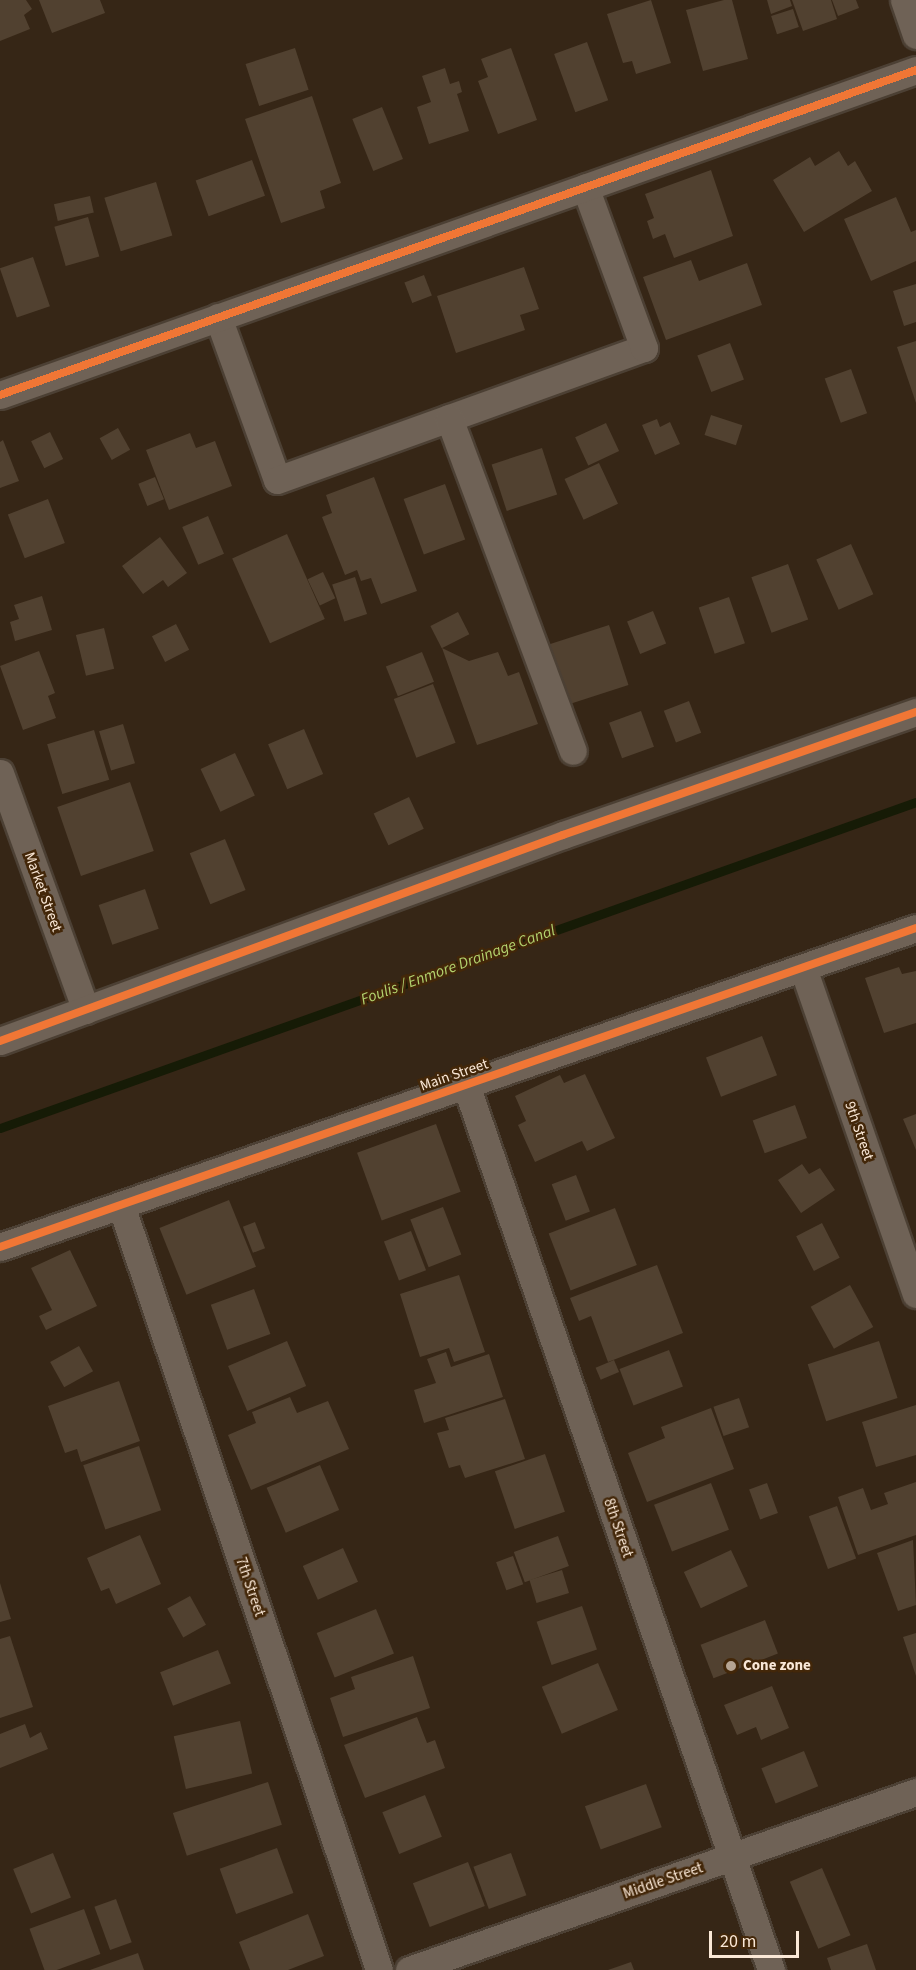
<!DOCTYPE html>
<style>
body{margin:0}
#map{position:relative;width:916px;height:1970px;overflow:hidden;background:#362616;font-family:"Source Sans 3",sans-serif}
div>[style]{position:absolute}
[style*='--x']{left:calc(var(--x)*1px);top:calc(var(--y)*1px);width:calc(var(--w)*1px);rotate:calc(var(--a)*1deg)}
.stream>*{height:9px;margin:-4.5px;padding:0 4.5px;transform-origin:4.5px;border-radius:4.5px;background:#161b06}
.building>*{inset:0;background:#514130;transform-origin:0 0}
.roads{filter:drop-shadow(2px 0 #4c4034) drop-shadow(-2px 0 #4c4034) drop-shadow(0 2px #4c4034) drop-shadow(0 -2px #4c4034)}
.street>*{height:27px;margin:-13.5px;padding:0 13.5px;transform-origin:13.5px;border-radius:13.5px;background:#6f6256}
.cycleway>*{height:8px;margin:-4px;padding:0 4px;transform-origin:4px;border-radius:4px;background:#f07635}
.dots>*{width:16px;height:16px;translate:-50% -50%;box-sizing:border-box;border:3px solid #432709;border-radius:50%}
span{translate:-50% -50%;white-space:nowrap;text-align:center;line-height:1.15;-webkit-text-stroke:5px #432709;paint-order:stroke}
.street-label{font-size:15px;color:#fae8d7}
.poi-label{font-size:15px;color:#fae8d7;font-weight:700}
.left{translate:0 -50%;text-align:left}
.water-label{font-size:16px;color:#b3d26e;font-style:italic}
.scale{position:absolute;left:709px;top:1931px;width:90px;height:27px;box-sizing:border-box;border:3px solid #fae8d7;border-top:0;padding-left:8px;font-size:18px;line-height:21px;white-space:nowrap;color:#fae8d7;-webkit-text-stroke:4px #432709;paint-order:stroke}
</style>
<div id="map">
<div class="stream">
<div style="--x:0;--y:1128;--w:972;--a:-19.59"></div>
</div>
<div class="building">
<div style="clip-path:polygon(0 0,26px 0,32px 9px,24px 15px,30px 29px,0 41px)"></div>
<div style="clip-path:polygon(39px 0,100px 0,105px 13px,52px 33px)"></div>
<div style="clip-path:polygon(651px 0,671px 63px,636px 74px,632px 61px,623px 63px,607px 14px)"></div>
<div style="clip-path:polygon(724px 0,732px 0,748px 59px,703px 71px,686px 10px)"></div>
<div style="clip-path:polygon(767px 0,790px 0,792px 6px,771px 14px)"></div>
<div style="clip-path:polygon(792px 0,831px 0,837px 19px,803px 31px)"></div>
<div style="clip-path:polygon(832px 0,856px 0,859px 8px,838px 16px)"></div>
<div style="left:793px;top:9px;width:19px;height:23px;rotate:72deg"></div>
<div style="left:587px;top:42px;width:62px;height:35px;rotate:70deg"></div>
<div style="left:295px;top:48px;width:44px;height:52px;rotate:72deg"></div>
<div style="clip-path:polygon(511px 48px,537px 120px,498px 134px,478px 81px,488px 77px,481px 59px)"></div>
<div style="clip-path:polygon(445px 68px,450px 84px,459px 81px,462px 92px,457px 94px,469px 131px,429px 144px,417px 107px,431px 102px,422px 76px)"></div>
<div style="clip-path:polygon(312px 96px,341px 183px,320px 191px,325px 208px,281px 223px,245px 119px)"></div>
<div style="left:382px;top:107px;width:56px;height:32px;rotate:68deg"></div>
<div style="clip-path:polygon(839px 151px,848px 166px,855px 161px,872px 191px,804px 232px,773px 180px,810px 157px,815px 166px)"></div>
<div style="left:252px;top:160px;width:38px;height:60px;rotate:70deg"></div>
<div style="clip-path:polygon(711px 170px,733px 236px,674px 258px,665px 234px,653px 239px,647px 221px,654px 218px,645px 194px)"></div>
<div style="left:156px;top:182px;width:56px;height:54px;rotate:73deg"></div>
<div style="left:90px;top:196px;width:17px;height:37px;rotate:77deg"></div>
<div style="clip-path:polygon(896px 197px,911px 232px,916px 230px,916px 261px,871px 281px,844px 219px)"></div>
<div style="left:88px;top:217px;width:41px;height:35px;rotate:74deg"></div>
<div style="left:33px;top:257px;width:52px;height:35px;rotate:71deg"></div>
<div style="clip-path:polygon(691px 260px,699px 281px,747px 263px,762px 305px,666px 340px,643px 277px)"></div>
<div style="clip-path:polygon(524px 267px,539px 309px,520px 315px,525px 330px,456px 353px,437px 296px)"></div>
<div style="left:424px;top:275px;width:22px;height:21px;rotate:69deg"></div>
<div style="clip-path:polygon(916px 284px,916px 322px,904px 326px,893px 291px)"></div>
<div style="clip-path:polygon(916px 341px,916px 403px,897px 347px)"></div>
<div style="left:730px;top:343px;width:39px;height:35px;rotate:69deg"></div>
<div style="left:851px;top:369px;width:47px;height:28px;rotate:70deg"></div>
<div style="left:711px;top:415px;width:33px;height:21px;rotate:18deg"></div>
<div style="clip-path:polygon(657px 419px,660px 427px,670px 422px,680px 444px,655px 455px,642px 425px)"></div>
<div style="left:606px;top:423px;width:31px;height:34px;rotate:65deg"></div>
<div style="left:118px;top:428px;width:25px;height:21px;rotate:61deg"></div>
<div style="left:50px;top:432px;width:30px;height:21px;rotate:64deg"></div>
<div style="clip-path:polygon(190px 433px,196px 448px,215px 441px,232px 486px,169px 510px,146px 450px)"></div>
<div style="clip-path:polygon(3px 440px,19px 481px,0 488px,0 442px)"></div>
<div style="left:542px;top:448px;width:49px;height:53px;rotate:72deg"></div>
<div style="left:599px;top:463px;width:45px;height:38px;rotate:65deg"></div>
<div style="left:155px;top:477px;width:24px;height:18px;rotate:68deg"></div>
<div style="clip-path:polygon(374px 477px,417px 591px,381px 604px,371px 578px,361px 581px,357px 570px,345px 575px,322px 517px,332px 513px,326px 495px)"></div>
<div style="left:445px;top:484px;width:59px;height:44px;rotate:70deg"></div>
<div style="left:48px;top:499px;width:47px;height:43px;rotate:69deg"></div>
<div style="left:208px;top:516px;width:41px;height:28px;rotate:67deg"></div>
<div style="left:287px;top:534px;width:93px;height:60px;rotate:66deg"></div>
<div style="clip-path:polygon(160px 537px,187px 573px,168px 587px,163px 580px,143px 594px,122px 566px)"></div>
<div style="left:851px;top:544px;width:55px;height:38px;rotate:66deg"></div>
<div style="left:788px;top:564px;width:59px;height:39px;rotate:70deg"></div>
<div style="left:323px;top:572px;width:29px;height:17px;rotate:65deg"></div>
<div style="left:355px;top:577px;width:39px;height:24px;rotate:72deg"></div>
<div style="clip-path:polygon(42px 596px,52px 630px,15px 641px,10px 622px,19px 619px,14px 605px)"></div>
<div style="left:729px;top:597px;width:49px;height:32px;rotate:71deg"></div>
<div style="left:653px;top:611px;width:35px;height:28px;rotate:68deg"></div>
<div style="left:458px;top:612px;width:25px;height:31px;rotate:63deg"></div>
<div style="left:176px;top:624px;width:29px;height:27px;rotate:63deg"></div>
<div style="left:609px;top:625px;width:63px;height:65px;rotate:72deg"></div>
<div style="left:104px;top:628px;width:42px;height:29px;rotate:76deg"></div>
<div style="clip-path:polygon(442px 648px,469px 661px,498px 652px,508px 676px,519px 672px,538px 724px,477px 745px)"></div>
<div style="clip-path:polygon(39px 651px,55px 693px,48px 696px,56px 718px,23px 730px,0 666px)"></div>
<div style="left:422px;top:652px;width:32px;height:39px;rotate:68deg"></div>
<div style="left:433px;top:684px;width:63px;height:42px;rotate:69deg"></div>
<div style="left:689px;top:701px;width:34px;height:27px;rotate:69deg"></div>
<div style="left:641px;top:711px;width:38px;height:34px;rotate:70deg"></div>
<div style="left:123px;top:724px;width:41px;height:25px;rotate:73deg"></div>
<div style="left:304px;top:729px;width:49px;height:39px;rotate:67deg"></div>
<div style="left:94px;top:730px;width:52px;height:49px;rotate:73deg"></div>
<div style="left:235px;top:753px;width:47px;height:38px;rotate:65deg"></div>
<div style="left:130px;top:782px;width:73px;height:77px;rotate:71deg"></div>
<div style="left:409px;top:797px;width:35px;height:39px;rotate:65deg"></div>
<div style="left:225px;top:839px;width:55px;height:38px;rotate:68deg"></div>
<div style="left:145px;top:889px;width:42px;height:49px;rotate:71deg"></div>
<div style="clip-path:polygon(899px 967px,902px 974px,916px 971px,916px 1023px,884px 1033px,865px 978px)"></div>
<div style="left:762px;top:1036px;width:42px;height:60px;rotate:69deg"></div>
<div style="clip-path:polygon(585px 1074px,615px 1138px,587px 1151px,582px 1141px,535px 1162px,518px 1125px,526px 1121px,515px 1096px,560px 1075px,564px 1083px)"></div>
<div style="left:795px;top:1105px;width:35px;height:45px;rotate:70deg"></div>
<div style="clip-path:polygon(916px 1114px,916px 1150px,903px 1119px)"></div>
<div style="left:436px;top:1124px;width:72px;height:84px;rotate:70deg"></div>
<div style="clip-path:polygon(802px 1164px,809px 1174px,820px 1168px,835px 1190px,801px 1213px,778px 1180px)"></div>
<div style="left:576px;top:1175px;width:39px;height:26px;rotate:69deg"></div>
<div style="left:229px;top:1200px;width:72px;height:75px;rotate:68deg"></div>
<div style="left:443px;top:1207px;width:51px;height:35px;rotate:69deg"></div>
<div style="left:615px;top:1208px;width:61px;height:71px;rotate:69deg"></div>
<div style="left:255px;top:1222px;width:28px;height:13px;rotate:69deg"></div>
<div style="left:822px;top:1223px;width:39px;height:29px;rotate:63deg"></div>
<div style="left:411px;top:1231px;width:42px;height:29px;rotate:69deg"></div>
<div style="clip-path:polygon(70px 1250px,97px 1306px,46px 1330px,39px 1316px,52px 1310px,31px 1268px)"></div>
<div style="clip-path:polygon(657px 1265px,683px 1333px,608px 1362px,591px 1316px,579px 1321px,570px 1298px)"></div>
<div style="clip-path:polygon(459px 1275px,485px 1352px,454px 1362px,449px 1348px,420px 1357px,400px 1294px)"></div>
<div style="left:850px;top:1285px;width:48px;height:45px;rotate:61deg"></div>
<div style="left:254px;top:1289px;width:48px;height:46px;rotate:70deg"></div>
<div style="left:287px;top:1341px;width:49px;height:64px;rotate:67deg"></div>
<div style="left:879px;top:1341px;width:60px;height:75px;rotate:72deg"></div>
<div style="left:79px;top:1346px;width:29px;height:33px;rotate:61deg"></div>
<div style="left:669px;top:1350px;width:39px;height:53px;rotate:69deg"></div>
<div style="clip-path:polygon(446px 1352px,451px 1367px,489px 1354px,503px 1397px,424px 1423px,414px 1390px,436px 1383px,427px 1359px)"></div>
<div style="left:614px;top:1360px;width:13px;height:20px;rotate:67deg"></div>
<div style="clip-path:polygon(119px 1381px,140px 1441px,81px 1462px,77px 1449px,65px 1453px,48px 1406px)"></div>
<div style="clip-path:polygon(290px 1397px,297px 1413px,328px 1401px,349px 1449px,251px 1490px,228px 1435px,256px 1423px,252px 1412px)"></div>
<div style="left:739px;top:1398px;width:31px;height:27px;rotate:71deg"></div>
<div style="clip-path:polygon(505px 1399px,525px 1459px,465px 1478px,460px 1465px,449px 1468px,437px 1433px,449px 1430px,445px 1418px)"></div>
<div style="clip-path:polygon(916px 1405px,916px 1455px,876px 1467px,862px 1422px)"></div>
<div style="clip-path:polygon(711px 1408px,734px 1469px,647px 1502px,628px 1453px,665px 1438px,661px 1427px)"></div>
<div style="left:139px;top:1446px;width:68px;height:59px;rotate:71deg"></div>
<div style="left:545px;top:1454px;width:61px;height:53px;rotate:71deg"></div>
<div style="left:320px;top:1465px;width:49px;height:58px;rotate:67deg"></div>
<div style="clip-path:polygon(916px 1482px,916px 1535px,858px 1555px,838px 1497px,863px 1488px,871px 1510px,888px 1504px,884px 1493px)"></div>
<div style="left:711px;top:1483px;width:50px;height:61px;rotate:69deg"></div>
<div style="left:767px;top:1483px;width:32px;height:19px;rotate:70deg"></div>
<div style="left:837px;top:1506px;width:56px;height:30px;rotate:70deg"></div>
<div style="clip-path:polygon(140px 1535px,161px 1584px,116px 1604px,109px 1588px,101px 1591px,87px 1558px)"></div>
<div style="left:558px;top:1536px;width:32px;height:47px;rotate:70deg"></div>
<div style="clip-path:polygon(913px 1540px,916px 1605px,898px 1611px,877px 1553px)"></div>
<div style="left:343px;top:1548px;width:37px;height:44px;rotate:66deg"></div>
<div style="left:731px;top:1550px;width:40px;height:52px;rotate:65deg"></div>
<div style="left:513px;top:1556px;width:30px;height:18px;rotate:70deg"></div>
<div style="left:562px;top:1570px;width:24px;height:34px;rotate:73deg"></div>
<div style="clip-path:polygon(0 1583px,11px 1619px,0 1622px)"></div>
<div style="left:190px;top:1596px;width:33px;height:26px;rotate:61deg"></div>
<div style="left:582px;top:1606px;width:46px;height:48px;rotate:71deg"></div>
<div style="left:376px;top:1609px;width:48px;height:64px;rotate:68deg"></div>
<div style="left:765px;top:1620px;width:36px;height:69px;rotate:69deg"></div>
<div style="clip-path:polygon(916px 1633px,916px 1676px,903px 1637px)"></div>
<div style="clip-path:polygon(10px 1636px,33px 1707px,0 1718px,0 1639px)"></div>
<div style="left:218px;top:1650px;width:36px;height:62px;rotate:69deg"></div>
<div style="clip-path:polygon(413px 1656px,430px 1708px,343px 1737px,330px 1698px,355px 1689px,351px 1677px)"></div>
<div style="left:598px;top:1663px;width:51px;height:61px;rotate:67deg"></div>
<div style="clip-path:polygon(772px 1686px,789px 1728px,761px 1740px,756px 1727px,737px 1735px,724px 1705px)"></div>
<div style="clip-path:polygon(417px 1717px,427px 1743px,435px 1740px,445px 1768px,365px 1798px,344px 1745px)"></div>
<div style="left:240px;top:1721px;width:54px;height:68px;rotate:77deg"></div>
<div style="clip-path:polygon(25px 1724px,30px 1738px,41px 1732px,48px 1749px,0 1768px,0 1734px)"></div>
<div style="left:804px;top:1751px;width:38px;height:46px;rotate:68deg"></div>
<div style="left:268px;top:1782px;width:45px;height:100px;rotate:72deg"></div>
<div style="left:646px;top:1784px;width:46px;height:65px;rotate:70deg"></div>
<div style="left:425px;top:1795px;width:45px;height:46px;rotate:68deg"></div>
<div style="left:277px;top:1848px;width:48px;height:61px;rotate:70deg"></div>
<div style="left:53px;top:1853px;width:48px;height:43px;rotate:68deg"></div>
<div style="left:511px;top:1853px;width:45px;height:40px;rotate:70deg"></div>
<div style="left:468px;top:1862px;width:47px;height:59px;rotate:69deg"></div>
<div style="left:822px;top:1868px;width:73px;height:35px;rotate:67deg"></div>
<div style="left:116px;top:1899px;width:46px;height:23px;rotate:70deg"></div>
<div style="left:84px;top:1909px;width:48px;height:58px;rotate:70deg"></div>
<div style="clip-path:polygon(308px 1914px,324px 1956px,288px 1970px,250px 1970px,239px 1942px)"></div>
<div style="clip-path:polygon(867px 1944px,876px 1970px,831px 1970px,827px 1958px)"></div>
<div style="clip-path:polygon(138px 1953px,144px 1970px,90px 1970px)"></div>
<div style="clip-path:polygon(631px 1962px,634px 1970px,608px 1970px)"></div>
</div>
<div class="roads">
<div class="street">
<div style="--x:904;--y:0;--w:37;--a:71"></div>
<div style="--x:218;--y:317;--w:173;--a:70.1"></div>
<div style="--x:277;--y:480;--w:390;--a:-19.8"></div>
<div style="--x:644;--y:348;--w:171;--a:-110.1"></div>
<div style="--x:0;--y:395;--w:972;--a:-19.53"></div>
<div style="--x:449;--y:418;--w:355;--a:69.6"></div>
<div style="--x:0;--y:773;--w:252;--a:70.1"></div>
<div style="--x:803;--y:968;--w:345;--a:70.9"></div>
<div style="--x:0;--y:1041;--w:600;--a:-20.1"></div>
<div style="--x:563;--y:835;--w:374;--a:-19.2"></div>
<div style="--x:466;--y:1085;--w:936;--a:70.98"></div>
<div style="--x:121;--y:1205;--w:807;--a:71.36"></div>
<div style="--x:0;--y:1247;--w:970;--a:-19.2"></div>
<div style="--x:409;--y:1970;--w:537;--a:-19.35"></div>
</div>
</div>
<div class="cycleway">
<div style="--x:0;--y:395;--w:972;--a:-19.53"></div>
<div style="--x:0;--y:1041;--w:600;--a:-20.1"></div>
<div style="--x:563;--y:835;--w:374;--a:-19.2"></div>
<div style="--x:0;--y:1247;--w:970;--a:-19.2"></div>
</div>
<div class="dots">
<div style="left:731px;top:1666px;background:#b5a493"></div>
</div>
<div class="street-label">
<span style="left:43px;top:892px;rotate:70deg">Market Street</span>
<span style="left:454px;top:1075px;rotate:-19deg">Main Street</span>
<span style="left:859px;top:1131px;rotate:71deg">9th Street</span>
<span style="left:618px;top:1528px;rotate:71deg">8th Street</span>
<span style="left:250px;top:1587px;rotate:71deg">7th Street</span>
<span style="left:663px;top:1881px;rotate:-19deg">Middle Street</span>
</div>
<div class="poi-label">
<span class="left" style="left:743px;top:1666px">Cone zone</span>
</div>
<div class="water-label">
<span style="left:458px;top:965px;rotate:-20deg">Foulis / Enmore Drainage Canal</span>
</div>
<div class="scale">20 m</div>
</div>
